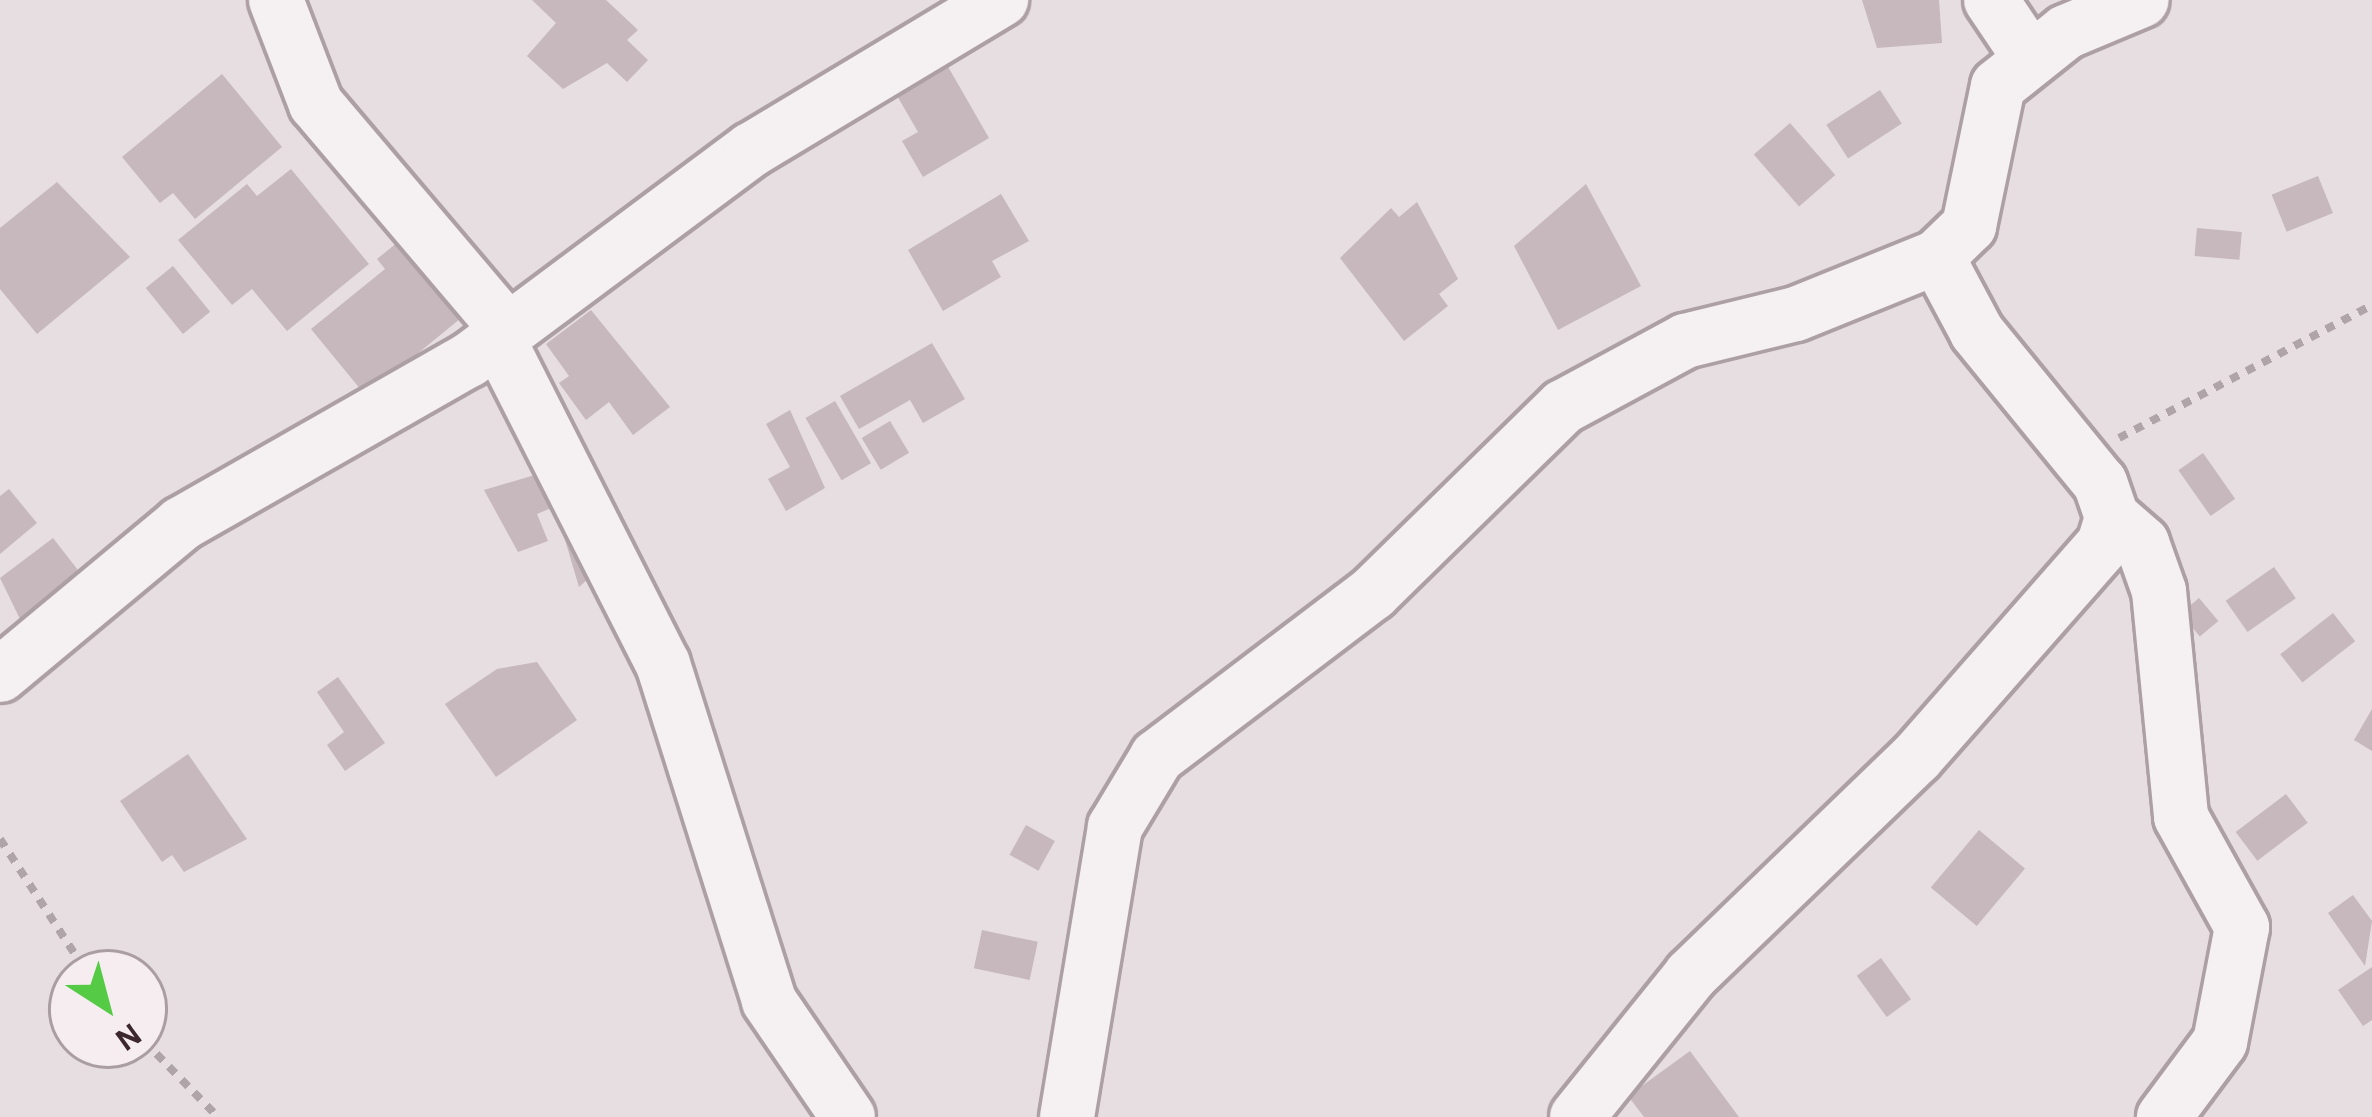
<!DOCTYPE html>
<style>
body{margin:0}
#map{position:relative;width:2372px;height:1117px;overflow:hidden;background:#e7dee1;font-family:"Alegreya Sans",sans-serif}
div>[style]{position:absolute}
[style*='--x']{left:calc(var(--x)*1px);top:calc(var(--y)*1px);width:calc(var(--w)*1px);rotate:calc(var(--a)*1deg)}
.building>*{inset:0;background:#c6b8bd;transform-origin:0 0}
.path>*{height:8px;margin-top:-4px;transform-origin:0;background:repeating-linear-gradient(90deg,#afa4a8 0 9px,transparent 0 18px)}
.roads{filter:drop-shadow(3px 0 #ada0a4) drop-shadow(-3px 0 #ada0a4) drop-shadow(0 3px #ada0a4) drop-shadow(0 -3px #ada0a4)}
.minor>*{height:54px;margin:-27px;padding:0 27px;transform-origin:27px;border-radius:27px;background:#f5f0f2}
span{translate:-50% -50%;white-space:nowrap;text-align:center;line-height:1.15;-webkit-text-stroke:12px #f5edf0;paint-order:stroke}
.north{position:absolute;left:48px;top:949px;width:120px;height:120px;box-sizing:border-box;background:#f5edf0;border:3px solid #ab9ea3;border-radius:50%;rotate:144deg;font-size:33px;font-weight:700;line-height:48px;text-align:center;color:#3d272f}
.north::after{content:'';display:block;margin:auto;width:42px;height:54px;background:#54ca45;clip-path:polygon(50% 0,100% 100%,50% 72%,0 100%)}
</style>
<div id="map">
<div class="building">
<div style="clip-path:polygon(532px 0,606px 0,638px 30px,627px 40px,648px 60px,627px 82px,607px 63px,563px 89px,527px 56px,556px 23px)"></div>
<div style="clip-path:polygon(1862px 0,1939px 0,1942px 43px,1877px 48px)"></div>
<div style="clip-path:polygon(947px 65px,989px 138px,923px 177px,902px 141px,918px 132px,896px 94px)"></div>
<div style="clip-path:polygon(222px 74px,282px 147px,195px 219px,173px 193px,160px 203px,122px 157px)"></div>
<div style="left:1880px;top:90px;width:40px;height:64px;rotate:57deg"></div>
<div style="left:1790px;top:123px;width:69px;height:48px;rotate:49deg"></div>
<div style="clip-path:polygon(291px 169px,369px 264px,287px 331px,252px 289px,232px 305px,178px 240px,247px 184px,257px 196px)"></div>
<div style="left:2318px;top:176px;width:40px;height:50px;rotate:68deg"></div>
<div style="clip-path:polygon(57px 182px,130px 257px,37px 334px,0 289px,0 228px)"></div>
<div style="clip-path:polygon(1586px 184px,1641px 286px,1558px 330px,1514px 246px)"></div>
<div style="clip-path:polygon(1001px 194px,1029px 241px,992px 261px,1001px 277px,943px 311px,908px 250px)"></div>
<div style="clip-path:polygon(1417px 202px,1458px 279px,1439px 294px,1448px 306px,1404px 341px,1340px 258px,1391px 208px,1399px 217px)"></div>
<div style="left:2197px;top:228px;width:45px;height:28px;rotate:5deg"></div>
<div style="clip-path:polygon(398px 242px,461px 318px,366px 396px,311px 329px,385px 269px,377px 259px)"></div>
<div style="left:173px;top:266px;width:59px;height:35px;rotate:51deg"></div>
<div style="clip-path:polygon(591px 310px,670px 407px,633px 435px,609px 402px,586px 420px,559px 383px,569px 376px,546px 344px)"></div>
<div style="clip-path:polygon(932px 343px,965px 399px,923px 423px,910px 400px,859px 429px,840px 396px)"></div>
<div style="left:835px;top:401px;width:72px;height:34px;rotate:60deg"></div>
<div style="clip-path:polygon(790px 410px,825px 488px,786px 511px,768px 479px,790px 467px,766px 424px)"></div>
<div style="left:890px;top:421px;width:37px;height:33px;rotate:59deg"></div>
<div style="left:2203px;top:453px;width:56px;height:30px;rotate:55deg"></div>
<div style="clip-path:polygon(548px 471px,561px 504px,537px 514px,548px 541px,518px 552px,484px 490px)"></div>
<div style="clip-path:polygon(9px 489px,37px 523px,0 554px,0 496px)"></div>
<div style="clip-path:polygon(580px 521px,607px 562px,579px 587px,563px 533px)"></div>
<div style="clip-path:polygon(53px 538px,81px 574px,21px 621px,0 578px)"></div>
<div style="left:2274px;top:567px;width:38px;height:59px;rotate:55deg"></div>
<div style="left:2199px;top:598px;width:30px;height:24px;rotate:50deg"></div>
<div style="left:2333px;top:613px;width:36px;height:67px;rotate:52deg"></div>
<div style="clip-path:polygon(537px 662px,577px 720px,496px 777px,445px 704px,497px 669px)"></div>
<div style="clip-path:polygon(338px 677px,385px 743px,345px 771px,327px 745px,344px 732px,317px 692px)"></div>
<div style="clip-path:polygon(2372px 709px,2372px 751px,2354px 740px)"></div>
<div style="clip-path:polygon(188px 754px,247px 839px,184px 872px,172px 855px,162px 862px,120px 801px)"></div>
<div style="left:2286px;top:794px;width:36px;height:63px;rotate:53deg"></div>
<div style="left:1026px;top:825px;width:33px;height:34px;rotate:29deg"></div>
<div style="left:1979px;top:830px;width:60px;height:75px;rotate:40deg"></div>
<div style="clip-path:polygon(2353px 895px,2372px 921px,2365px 966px,2328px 913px)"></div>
<div style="left:982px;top:930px;width:57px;height:39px;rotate:12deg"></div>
<div style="left:1881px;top:958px;width:51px;height:30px;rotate:54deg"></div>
<div style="clip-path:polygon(2372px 967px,2372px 1020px,2363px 1026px,2338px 990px)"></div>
<div style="clip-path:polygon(1690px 1051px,1739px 1117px,1644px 1117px,1628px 1096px)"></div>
</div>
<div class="path">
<div style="--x:2119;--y:438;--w:286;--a:-27.7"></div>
<div style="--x:0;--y:839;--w:160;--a:57"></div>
<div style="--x:144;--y:1041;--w:106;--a:45.8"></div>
</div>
<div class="roads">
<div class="minor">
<div style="--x:276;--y:0;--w:111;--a:69"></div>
<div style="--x:316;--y:104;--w:297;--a:49.7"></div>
<div style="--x:1991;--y:0;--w:66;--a:56.1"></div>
<div style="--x:498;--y:339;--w:364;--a:63.1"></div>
<div style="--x:663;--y:664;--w:353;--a:72.5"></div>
<div style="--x:769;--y:1001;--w:140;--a:55.7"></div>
<div style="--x:2112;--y:517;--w:40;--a:41"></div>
<div style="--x:2142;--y:543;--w:51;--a:70.5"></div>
<div style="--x:2159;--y:591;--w:227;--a:84.4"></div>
<div style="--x:2181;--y:817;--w:126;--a:61"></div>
<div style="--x:2242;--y:927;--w:117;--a:100.8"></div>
<div style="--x:2220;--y:1042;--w:94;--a:126.7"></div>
<div style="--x:0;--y:675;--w:236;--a:-39.8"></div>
<div style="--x:181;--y:524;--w:331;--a:-29.7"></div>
<div style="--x:469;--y:360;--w:352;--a:-36.7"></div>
<div style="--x:751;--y:150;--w:292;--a:-31"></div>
<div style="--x:1067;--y:1117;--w:294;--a:-80.6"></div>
<div style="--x:1115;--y:827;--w:82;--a:-59"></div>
<div style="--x:1157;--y:757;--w:271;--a:-37.2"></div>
<div style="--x:1373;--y:593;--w:266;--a:-44.4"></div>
<div style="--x:1563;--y:407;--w:139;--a:-28.4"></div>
<div style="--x:1685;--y:341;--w:114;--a:-13.7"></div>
<div style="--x:1796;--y:314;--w:152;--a:-22"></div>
<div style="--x:1937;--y:257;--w:45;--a:-44.1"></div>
<div style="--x:1969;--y:226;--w:143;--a:-78.3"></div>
<div style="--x:1998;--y:86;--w:87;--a:-38.5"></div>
<div style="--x:2066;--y:32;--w:82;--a:-22.8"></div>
<div style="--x:1577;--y:1117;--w:182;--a:-51.2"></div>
<div style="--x:1691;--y:975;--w:313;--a:-44"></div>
<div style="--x:1916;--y:758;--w:285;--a:-48.7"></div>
<div style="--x:2104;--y:544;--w:28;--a:-73"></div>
<div style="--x:2112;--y:517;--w:36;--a:-109"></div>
<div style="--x:2100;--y:483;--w:195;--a:-129.2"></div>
<div style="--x:1977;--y:332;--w:85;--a:-118.1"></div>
</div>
</div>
<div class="north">N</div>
</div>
